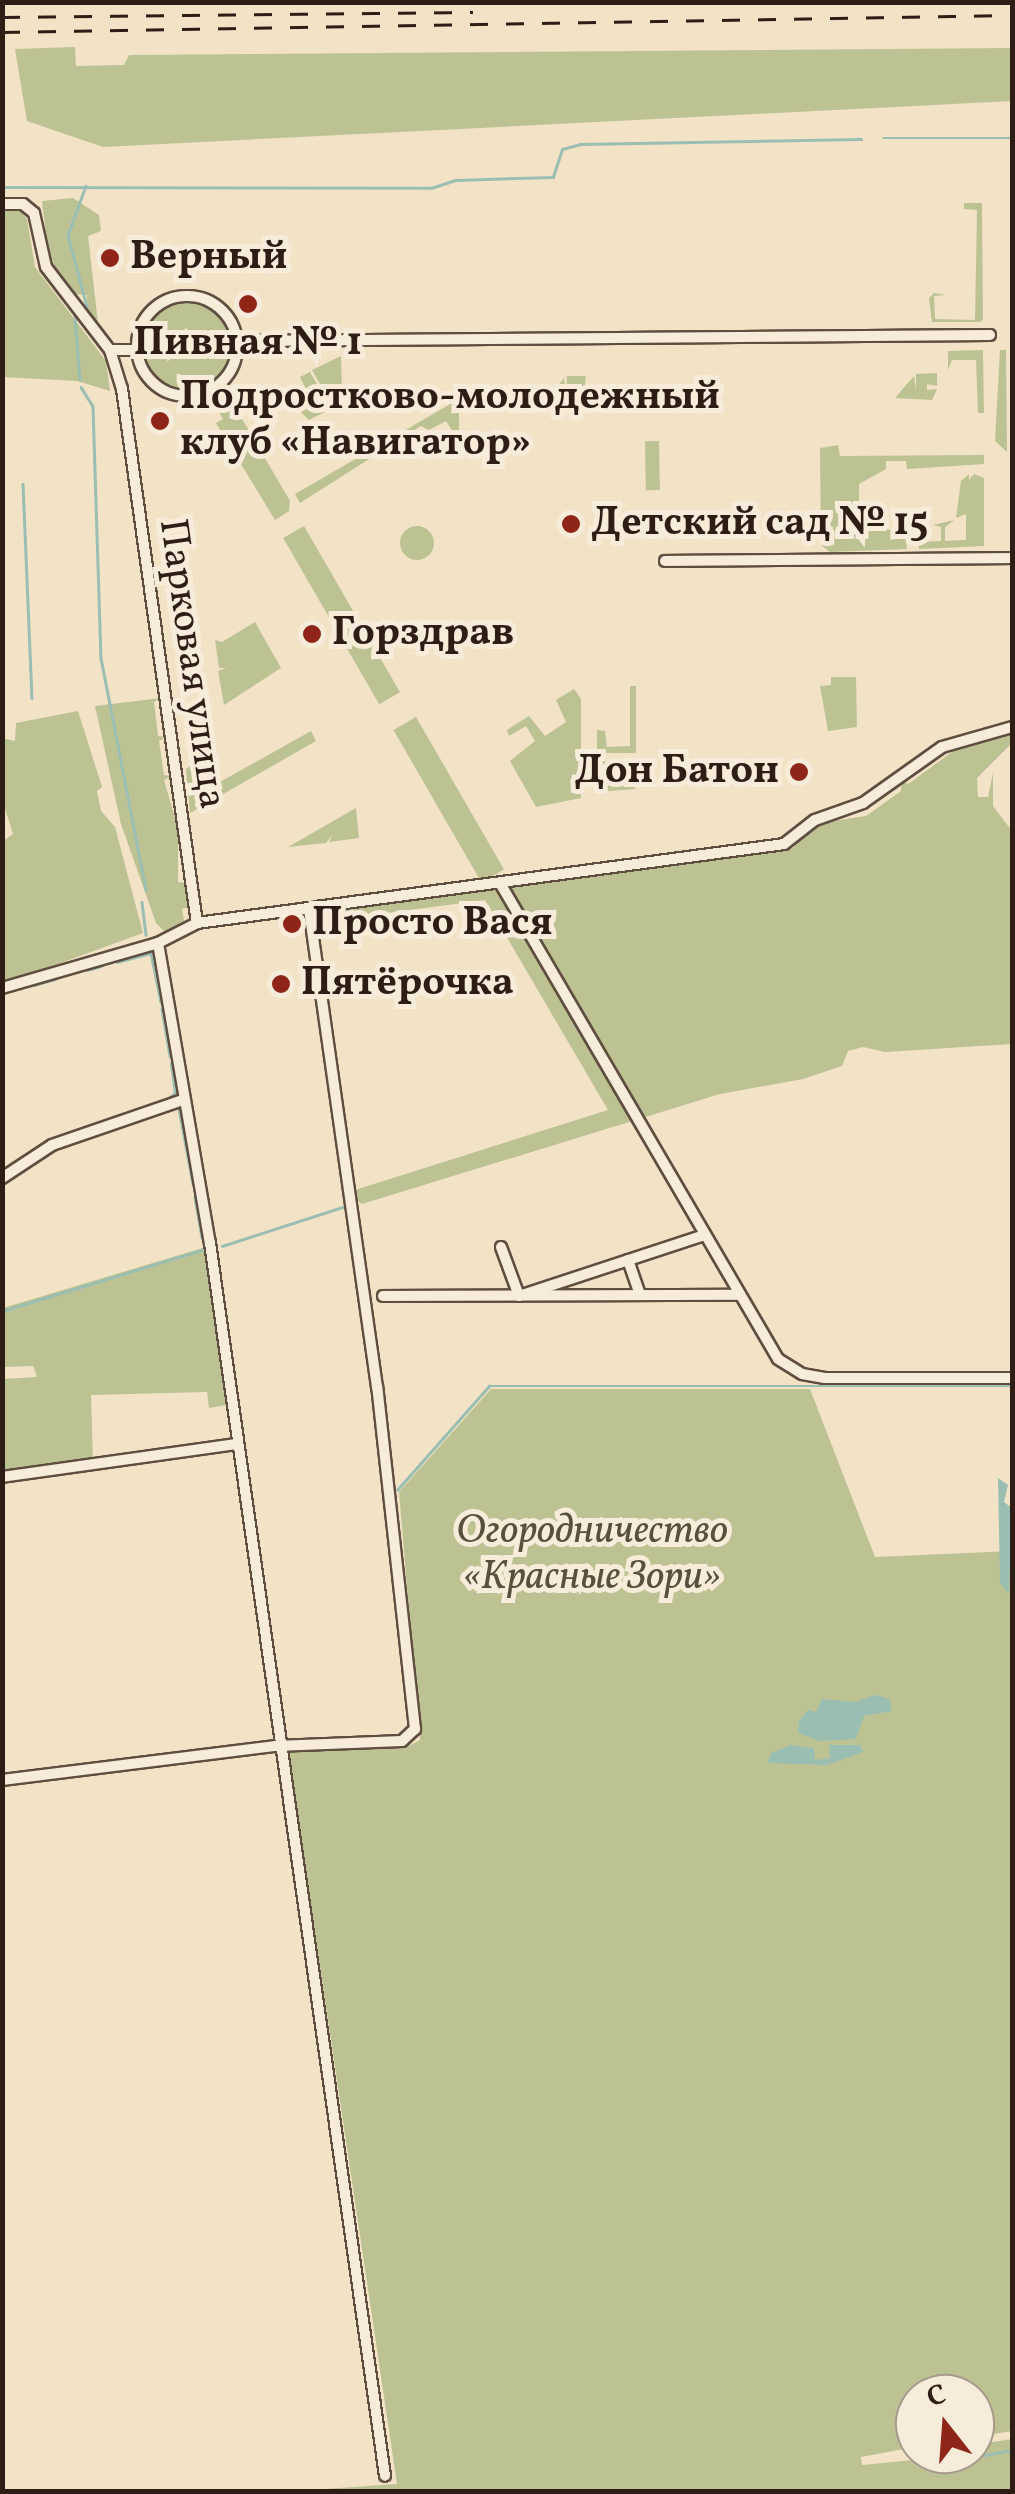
<!DOCTYPE html>
<meta charset="utf-8">
<style>
body{margin:0}
#map{position:relative;width:1015px;height:2494px;overflow:hidden;background:#f2e2c6;font-family:Vollkorn,serif}
div>[style]{position:absolute}
[style*='--x']{left:calc(var(--x)*1px);top:calc(var(--y)*1px);width:calc(var(--w)*1px);rotate:calc(var(--a)*1deg)}
.green>*{inset:0;background:#bdc293;transform-origin:0 0}
.round{border-radius:50%}
.water>*{inset:0;background:#9bbeb2}
.stream>*{height:2.5px;margin:-1.25px;padding:0 1.25px;transform-origin:1.25px;border-radius:1.25px;background:#9bbeb2}
.roads{filter:drop-shadow(2px 0 #5f4e40) drop-shadow(-2px 0 #5f4e40) drop-shadow(0 2px #5f4e40) drop-shadow(0 -2px #5f4e40)}
.minor>*{height:10px;margin:-5px;padding:0 5px;transform-origin:5px;border-radius:5px;background:#f7ecda}
.minor>.ring{margin:-5px;padding:0;box-sizing:content-box;background:none;border:10px solid #f7ecda;border-radius:50%}
.rail>*{height:2.5px;margin-top:-1.25px;transform-origin:0;background:repeating-linear-gradient(90deg,#2e1d14 0 18px,transparent 0 36px)}
.dots>*{width:28px;height:28px;translate:-50% -50%;box-sizing:border-box;border:5px solid #f7ecda;border-radius:50%}
span{translate:-50% -50%;white-space:nowrap;text-align:center;line-height:1.15;-webkit-text-stroke:10px #f7ecda;paint-order:stroke}
.poi-label{font-size:40px;color:#2e1d14;font-weight:700}
.left{translate:0 -50%;text-align:left}
.right{translate:-100% -50%;text-align:right}
.street-label{font-size:40px;color:#2e1d14}
.park-label{font-size:40px;color:#594f3a;font-style:italic}
.frame{position:absolute;inset:0;border:5px solid #2e1d14;pointer-events:none}
.north{position:absolute;left:895px;top:2374px;width:100px;height:100px;box-sizing:border-box;background:#f7ecda;border:2px solid #a7998b;border-radius:50%;rotate:343deg;font-size:28px;font-weight:700;line-height:40px;text-align:center;color:#2e1d14}
.north::after{content:'';display:block;margin:auto;width:35px;height:45px;background:#8f2418;clip-path:polygon(50% 0,100% 100%,50% 72%,0 100%)}
</style>
<div id="map">
<div class="green">
<div style="clip-path:polygon(75px 47px,76px 66px,124px 65px,129px 55px,1012px 48px,1012px 101px,103px 147px,27px 121px,15px 49px)"></div>
<div style="clip-path:polygon(73px 198px,99px 215px,101px 231px,88px 236px,98px 323px,86px 313px,87px 295px,72px 294px,57px 274px,47px 245px,42px 201px)"></div>
<div style="clip-path:polygon(964px 203px,982px 203px,983px 319px,980px 322px,932px 322px,929px 298px,934px 293px,945px 295px,934px 296px,935px 319px,975px 320px,977px 210px,964px 209px)"></div>
<div style="clip-path:polygon(15px 205px,27px 219px,35px 267px,106px 361px,110px 391px,77px 381px,3px 377px,2px 206px)"></div>
<div class="round" style="left:142px;top:301px;width:90px;height:90px"></div>
<div style="clip-path:polygon(983px 350px,984px 413px,978px 413px,976px 360px,952px 360px,948px 370px,948px 351px)"></div>
<div style="clip-path:polygon(1000px 350px,1006px 350px,1007px 452px,995px 441px)"></div>
<div style="clip-path:polygon(341px 356px,342px 391px,328px 398px,312px 370px)"></div>
<div style="clip-path:polygon(310px 372px,326px 400px,320px 404px,331px 409px,309px 420px,302px 413px,288px 385px,293px 393px,305px 387px,300px 377px)"></div>
<div style="clip-path:polygon(937px 373px,937px 386px,927px 384px,927px 390px,937px 389px,932px 400px,895px 398px,914px 376px,916px 390px,916px 374px)"></div>
<div style="clip-path:polygon(567px 376px,586px 376px,583px 399px,547px 399px,564px 378px,566px 393px)"></div>
<div style="clip-path:polygon(228px 395px,290px 501px,289px 511px,275px 520px,216px 423px,223px 419px,211px 398px)"></div>
<div style="clip-path:polygon(459px 399px,459px 441px,446px 421px,429px 430px,421px 426px,300px 503px,295px 494px)"></div>
<div style="left:659px;top:441px;width:49px;height:14px;rotate:89deg"></div>
<div style="clip-path:polygon(838px 445px,840px 456px,984px 455px,984px 464px,907px 469px,906px 461px,886px 461px,886px 469px,859px 484px,859px 517px,890px 530px,903px 525px,907px 549px,830px 552px,821px 545px,820px 448px)"></div>
<div style="clip-path:polygon(969px 474px,969px 480px,974px 474px,984px 478px,984px 546px,919px 549px,917px 531px,924px 525px,922px 542px,941px 541px,941px 527px,933px 525px,954px 520px,945px 527px,945px 541px,966px 540px,966px 514px,956px 518px,961px 481px)"></div>
<div style="left:304px;top:526px;width:192px;height:24px;rotate:60deg"></div>
<div class="round" style="left:400px;top:526px;width:34px;height:34px"></div>
<div style="clip-path:polygon(255px 622px,281px 668px,224px 705px,218px 671px,226px 668px,219px 668px,215px 640px,222px 642px)"></div>
<div style="clip-path:polygon(831px 677px,856px 677px,857px 727px,828px 731px,820px 686px,831px 685px)"></div>
<div style="clip-path:polygon(630px 686px,636px 686px,636px 753px,597px 753px,597px 730px,605px 731px,607px 747px,630px 746px)"></div>
<div style="clip-path:polygon(574px 689px,581px 699px,581px 798px,536px 807px,510px 761px,535px 741px,526px 726px,509px 736px,507px 730px,529px 716px,545px 736px,566px 722px,556px 700px)"></div>
<div style="clip-path:polygon(161px 698px,154px 702px,158px 736px,166px 737px,159px 741px,164px 775px,171px 776px,164px 780px,178px 828px,178px 882px,185px 883px,189px 907px,182px 909px,184px 921px,165px 932px,156px 923px,121px 824px,95px 706px)"></div>
<div style="clip-path:polygon(78px 711px,102px 787px,97px 791px,101px 811px,115px 827px,143px 933px,3px 984px,3px 841px,13px 834px,3px 802px,2px 738px,15px 741px,16px 723px)"></div>
<div style="left:416px;top:717px;width:176px;height:26px;rotate:60deg"></div>
<div style="clip-path:polygon(311px 731px,316px 741px,190px 813px,186px 769px,208px 756px,193px 775px,202px 792px)"></div>
<div style="clip-path:polygon(1012px 731px,1010px 745px,977px 778px,978px 797px,988px 797px,993px 773px,993px 806px,1012px 831px,1012px 1044px,885px 1052px,863px 1047px,848px 1051px,842px 1066px,803px 1079px,720px 1094px,362px 1204px,355px 1199px,355px 1190px,608px 1110px,485px 900px,319px 922px,323px 911px,793px 848px,813px 824px,866px 816px,901px 791px,902px 780px,908px 784px,959px 747px)"></div>
<div style="clip-path:polygon(628px 759px,636px 760px,635px 789px,598px 792px,597px 760px,628px 765px)"></div>
<div style="clip-path:polygon(356px 808px,359px 838px,329px 842px,332px 835px,326px 843px,288px 847px)"></div>
<div style="clip-path:polygon(206px 1247px,227px 1405px,209px 1408px,207px 1392px,91px 1395px,93px 1462px,3px 1473px,2px 1379px,37px 1377px,33px 1366px,3px 1367px,3px 1308px)"></div>
<div style="clip-path:polygon(491px 1389px,810px 1389px,875px 1557px,1012px 1551px,1012px 2431px,975px 2437px,975px 2394px,915px 2394px,915px 2447px,861px 2457px,862px 2465px,975px 2454px,975px 2445px,1012px 2439px,1012px 2491px,281px 2492px,397px 2484px,288px 1751px,407px 1747px,420px 1740px,399px 1492px)"></div>
</div>
<div class="water">
<div style="clip-path:polygon(998px 1478px,1008px 1485px,1004px 1502px,1012px 1508px,1009px 1594px,1000px 1583px)"></div>
<div style="clip-path:polygon(875px 1695px,890px 1699px,892px 1711px,864px 1716px,856px 1739px,820px 1741px,798px 1733px,799px 1721px,808px 1710px,816px 1712px,822px 1699px,855px 1702px)"></div>
<div style="clip-path:polygon(791px 1745px,814px 1748px,815px 1760px,830px 1758px,829px 1745px,860px 1745px,863px 1752px,827px 1765px,768px 1763px,771px 1753px)"></div>
</div>
<div class="stream">
<div style="--x:883;--y:138;--w:129;--a:0"></div>
<div style="--x:86;--y:186;--w:52;--a:110.2"></div>
<div style="--x:68;--y:235;--w:74;--a:75.2"></div>
<div style="--x:2;--y:187;--w:429;--a:0.1"></div>
<div style="--x:431;--y:188;--w:26;--a:-18"></div>
<div style="--x:456;--y:180;--w:97;--a:-1.8"></div>
<div style="--x:553;--y:177;--w:29;--a:-72"></div>
<div style="--x:562;--y:149;--w:20;--a:-15"></div>
<div style="--x:581;--y:144;--w:280;--a:-1"></div>
<div style="--x:75;--y:317;--w:62;--a:85.4"></div>
<div style="--x:81;--y:387;--w:22;--a:58"></div>
<div style="--x:93;--y:406;--w:252;--a:88.2"></div>
<div style="--x:101;--y:658;--w:236;--a:79"></div>
<div style="--x:23;--y:484;--w:214;--a:87.6"></div>
<div style="--x:142;--y:902;--w:33;--a:83"></div>
<div style="--x:117;--y:962;--w:35;--a:-15"></div>
<div style="--x:151;--y:953;--w:50;--a:78.5"></div>
<div style="--x:87;--y:970;--w:15;--a:-16"></div>
<div style="--x:34;--y:985;--w:22;--a:-16"></div>
<div style="--x:162;--y:1009;--w:48;--a:80.3"></div>
<div style="--x:165;--y:1101;--w:13;--a:-39"></div>
<div style="--x:175;--y:1093;--w:29;--a:-98"></div>
<div style="--x:179;--y:1109;--w:76;--a:79.4"></div>
<div style="--x:82;--y:1129;--w:18;--a:-19"></div>
<div style="--x:195;--y:1197;--w:41;--a:80.1"></div>
<div style="--x:222;--y:1246;--w:127;--a:-17.9"></div>
<div style="--x:2;--y:1311;--w:212;--a:-17"></div>
<div style="--x:397;--y:1490;--w:139;--a:-48.5"></div>
<div style="--x:489;--y:1386;--w:523;--a:0"></div>
<div style="--x:926;--y:2466;--w:87;--a:-10.5"></div>
</div>
<div class="roads">
<div class="minor">
<div style="--x:2;--y:204;--w:21;--a:0"></div>
<div style="--x:23;--y:204;--w:14;--a:39"></div>
<div style="--x:34;--y:213;--w:55;--a:77.5"></div>
<div style="--x:46;--y:267;--w:105;--a:52.4"></div>
<div style="--x:110;--y:350;--w:41;--a:72.9"></div>
<div style="--x:122;--y:389;--w:539;--a:82.01"></div>
<div class="ring" style="left:137px;top:296px;width:90px;height:90px"></div>
<div style="--x:237;--y:341;--w:753;--a:-0.46"></div>
<div style="--x:110;--y:350;--w:27;--a:0"></div>
<div style="--x:665;--y:561;--w:347;--a:-0.5"></div>
<div style="--x:500;--y:883;--w:551;--a:59.71"></div>
<div style="--x:778;--y:1359;--w:28;--a:32"></div>
<div style="--x:802;--y:1374;--w:23;--a:10"></div>
<div style="--x:825;--y:1378;--w:187;--a:0"></div>
<div style="--x:158;--y:943;--w:304;--a:80.2"></div>
<div style="--x:210;--y:1243;--w:1245;--a:81.92"></div>
<div style="--x:2;--y:988;--w:162;--a:-16.1"></div>
<div style="--x:158;--y:943;--w:44;--a:-27.1"></div>
<div style="--x:197;--y:923;--w:592;--a:-7.66"></div>
<div style="--x:784;--y:844;--w:39;--a:-38"></div>
<div style="--x:815;--y:820;--w:51;--a:-19.5"></div>
<div style="--x:863;--y:803;--w:97;--a:-35.3"></div>
<div style="--x:942;--y:747;--w:73;--a:-15.9"></div>
<div style="--x:2;--y:1178;--w:60;--a:-33.4"></div>
<div style="--x:52;--y:1145;--w:139;--a:-19"></div>
<div style="--x:501;--y:1247;--w:52;--a:69.8"></div>
<div style="--x:519;--y:1296;--w:196;--a:-18.2"></div>
<div style="--x:628;--y:1260;--w:37;--a:71"></div>
<div style="--x:383;--y:1296;--w:356;--a:-0.2"></div>
<div style="--x:2;--y:1477;--w:237;--a:-8"></div>
<div style="--x:2;--y:1780;--w:276;--a:-7.1"></div>
<div style="--x:276;--y:1746;--w:126;--a:-2.3"></div>
<div style="--x:402;--y:1741;--w:18;--a:-43"></div>
<div style="--x:415;--y:1729;--w:344;--a:-96.3"></div>
<div style="--x:377;--y:1387;--w:483;--a:-98.1"></div>
</div>
</div>
<div class="rail">
<div style="--x:2;--y:17;--w:471;--a:-0.6"></div>
<div style="--x:2;--y:32;--w:1010;--a:-0.96"></div>
</div>
<div class="dots">
<div style="left:110px;top:258px;background:#8f2418"></div>
<div style="left:248px;top:304px;background:#8f2418"></div>
<div style="left:160px;top:421px;background:#8f2418"></div>
<div style="left:571px;top:524px;background:#8f2418"></div>
<div style="left:312px;top:634px;background:#8f2418"></div>
<div style="left:799px;top:772px;background:#8f2418"></div>
<div style="left:292px;top:924px;background:#8f2418"></div>
<div style="left:281px;top:984px;background:#8f2418"></div>
</div>
<div class="poi-label">
<span class="left" style="left:130px;top:258px">Верный</span>
<span style="left:248px;top:344px">Пивная № 1</span>
<span class="left" style="left:180px;top:421px">Подростково-молодежный<br>клуб «Навигатор»</span>
<span class="left" style="left:591px;top:524px">Детский сад № 15</span>
<span class="left" style="left:332px;top:634px">Горздрав</span>
<span class="right" style="left:779px;top:772px">Дон Батон</span>
<span class="left" style="left:312px;top:924px">Просто Вася</span>
<span class="left" style="left:301px;top:984px">Пятёрочка</span>
</div>
<div class="street-label">
<span style="left:191px;top:664px;rotate:82deg">Парковая улица</span>
</div>
<div class="park-label">
<span style="left:592px;top:1555px">Огородничество<br>«Красные Зори»</span>
</div>
<div class="frame"></div>
<div class="north">С</div>
</div>
